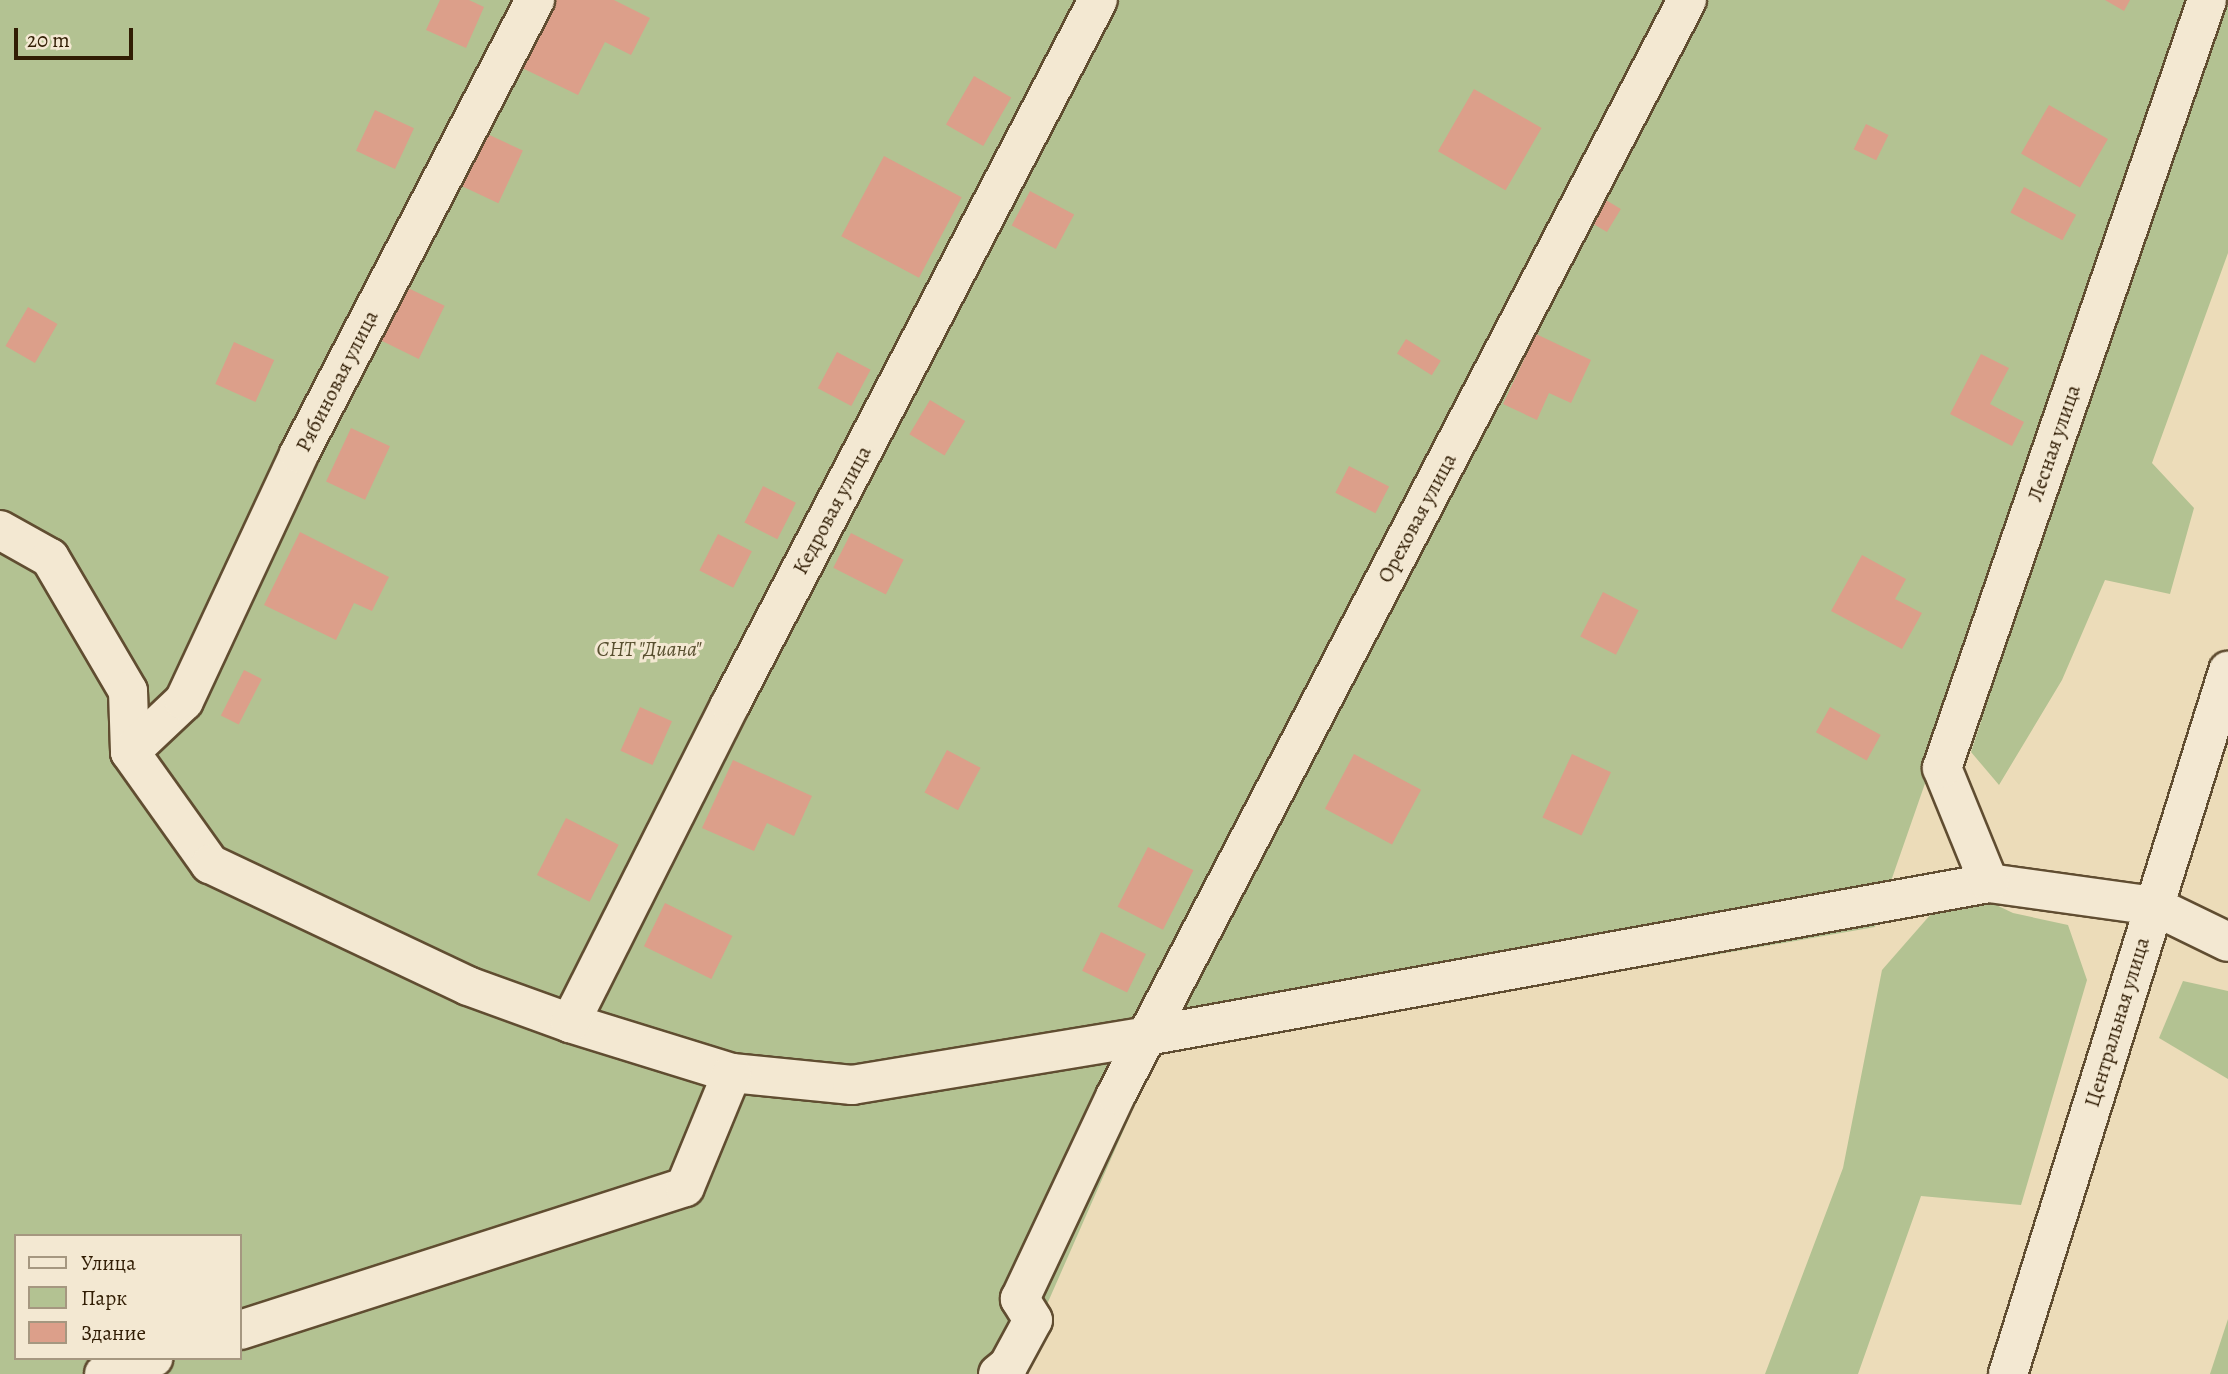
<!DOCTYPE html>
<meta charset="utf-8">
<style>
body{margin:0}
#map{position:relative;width:2228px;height:1374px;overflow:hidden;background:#ecdcb9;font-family:Alegreya,serif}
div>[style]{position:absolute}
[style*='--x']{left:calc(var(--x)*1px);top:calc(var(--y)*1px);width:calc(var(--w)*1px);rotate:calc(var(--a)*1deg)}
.green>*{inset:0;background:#b3c292}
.building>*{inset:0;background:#dc9f8a;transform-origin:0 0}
.roads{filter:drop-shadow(2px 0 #604d31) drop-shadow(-2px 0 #604d31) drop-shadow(0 2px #604d31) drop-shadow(0 -2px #604d31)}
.minor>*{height:38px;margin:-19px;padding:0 19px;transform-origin:19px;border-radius:19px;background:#f3e8d2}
span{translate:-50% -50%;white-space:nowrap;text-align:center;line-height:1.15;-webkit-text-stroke:6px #f3e8d2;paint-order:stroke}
.street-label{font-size:21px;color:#311d04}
.park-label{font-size:21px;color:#584f2f;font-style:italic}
.legend{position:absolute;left:14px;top:1234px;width:228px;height:126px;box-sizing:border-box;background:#f3e8d2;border:2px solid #a59780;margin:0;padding:9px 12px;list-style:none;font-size:21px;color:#311d04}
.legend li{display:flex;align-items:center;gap:14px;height:35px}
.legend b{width:35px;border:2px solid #a59780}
.scale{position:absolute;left:14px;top:28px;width:119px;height:32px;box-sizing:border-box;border:4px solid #311d04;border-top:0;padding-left:9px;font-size:21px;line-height:24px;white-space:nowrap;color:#311d04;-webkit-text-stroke:5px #f3e8d2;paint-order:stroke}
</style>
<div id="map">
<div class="green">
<div style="clip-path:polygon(evenodd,0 0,2198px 0,1875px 927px,1158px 1052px,1019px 1368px,1012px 1374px,0 1374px,0 0,16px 1236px,240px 1236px,240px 1358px,16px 1358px,16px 1236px)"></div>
<div style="clip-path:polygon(2216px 0,2228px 0,2228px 253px,2152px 463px,2194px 508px,2170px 594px,2105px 580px,2062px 680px,1999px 785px,1971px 752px)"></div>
<div style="clip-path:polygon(1971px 893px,2013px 913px,2068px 925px,2087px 980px,2021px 1205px,1921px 1196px,1858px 1374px,1765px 1374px,1843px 1168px,1882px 970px,1945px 898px)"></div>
<div style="clip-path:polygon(2183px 981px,2228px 991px,2228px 1079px,2159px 1038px)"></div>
<div style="clip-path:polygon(2228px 1319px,2228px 1374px,2210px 1374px)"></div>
</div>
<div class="building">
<div style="clip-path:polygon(440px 0,469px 0,484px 7px,466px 48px,426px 30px)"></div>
<div style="clip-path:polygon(551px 0,614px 0,650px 18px,631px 55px,605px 42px,578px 95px,518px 66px)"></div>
<div style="clip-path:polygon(2105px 0,2130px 0,2124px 11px)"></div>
<div style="left:974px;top:76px;width:43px;height:56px;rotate:30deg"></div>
<div style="left:1474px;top:89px;width:78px;height:72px;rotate:30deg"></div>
<div style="left:2049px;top:105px;width:68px;height:56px;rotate:30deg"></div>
<div style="left:375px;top:110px;width:43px;height:45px;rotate:25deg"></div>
<div style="left:1866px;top:124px;width:25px;height:28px;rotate:26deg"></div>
<div style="left:483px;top:132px;width:44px;height:58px;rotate:25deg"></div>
<div style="left:884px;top:156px;width:88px;height:91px;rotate:28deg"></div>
<div style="left:2024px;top:187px;width:59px;height:29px;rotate:28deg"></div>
<div style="left:1030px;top:191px;width:50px;height:39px;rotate:28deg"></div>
<div style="left:1596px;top:194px;width:29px;height:27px;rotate:31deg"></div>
<div style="left:406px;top:287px;width:43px;height:59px;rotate:26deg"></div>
<div style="left:28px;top:307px;width:34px;height:45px;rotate:30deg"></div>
<div style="clip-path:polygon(1536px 334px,1591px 360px,1571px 403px,1549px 393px,1537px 420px,1503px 404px)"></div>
<div style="left:1406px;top:339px;width:41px;height:17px;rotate:32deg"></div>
<div style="left:234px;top:342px;width:44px;height:46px;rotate:24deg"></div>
<div style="left:837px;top:352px;width:38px;height:41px;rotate:28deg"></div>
<div style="clip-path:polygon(1981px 354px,2009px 368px,1990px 404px,2024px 422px,2012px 446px,1950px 414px)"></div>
<div style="left:930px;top:400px;width:41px;height:40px;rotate:31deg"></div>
<div style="left:351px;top:428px;width:43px;height:59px;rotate:25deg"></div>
<div style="left:1349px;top:466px;width:45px;height:30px;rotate:27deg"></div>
<div style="left:763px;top:486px;width:37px;height:41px;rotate:27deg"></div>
<div style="clip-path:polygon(300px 532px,389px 577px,372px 611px,354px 603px,336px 640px,264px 605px)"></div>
<div style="left:851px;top:533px;width:59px;height:39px;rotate:27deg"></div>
<div style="left:718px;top:534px;width:38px;height:41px;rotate:27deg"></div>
<div style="clip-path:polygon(1862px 555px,1906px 579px,1895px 599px,1922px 613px,1902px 649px,1831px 611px)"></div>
<div style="left:1603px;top:592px;width:40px;height:50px;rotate:27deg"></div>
<div style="left:244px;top:670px;width:20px;height:51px;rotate:27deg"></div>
<div style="left:640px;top:707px;width:35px;height:48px;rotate:24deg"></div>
<div style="left:1830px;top:707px;width:58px;height:29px;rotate:29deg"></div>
<div style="left:947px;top:750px;width:38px;height:48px;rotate:28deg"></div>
<div style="left:1354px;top:754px;width:76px;height:62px;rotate:28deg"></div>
<div style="left:1572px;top:754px;width:43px;height:70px;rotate:25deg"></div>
<div style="clip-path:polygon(733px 760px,812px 796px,794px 836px,767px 823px,754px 851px,702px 828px)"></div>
<div style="left:566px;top:818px;width:59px;height:64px;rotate:27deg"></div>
<div style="left:1148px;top:847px;width:51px;height:67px;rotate:27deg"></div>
<div style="left:665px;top:903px;width:75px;height:48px;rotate:26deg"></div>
<div style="left:1101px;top:932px;width:50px;height:43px;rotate:26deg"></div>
</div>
<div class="roads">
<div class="minor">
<div style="--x:0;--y:530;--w:57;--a:29.2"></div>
<div style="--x:50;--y:558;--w:154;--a:59.6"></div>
<div style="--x:128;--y:691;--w:61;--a:88.1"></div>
<div style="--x:130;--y:752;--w:138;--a:54.5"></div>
<div style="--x:210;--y:864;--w:285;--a:25.3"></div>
<div style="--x:468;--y:986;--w:109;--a:19.9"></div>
<div style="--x:570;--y:1023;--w:170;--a:17.2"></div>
<div style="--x:732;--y:1073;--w:121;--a:5.7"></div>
<div style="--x:852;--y:1085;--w:299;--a:-9.4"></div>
<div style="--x:1147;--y:1036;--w:856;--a:-10.3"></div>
<div style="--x:1989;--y:883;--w:167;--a:7.9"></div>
<div style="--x:2154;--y:906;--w:82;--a:25.9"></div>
<div style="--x:130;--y:752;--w:74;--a:-43.4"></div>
<div style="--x:184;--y:701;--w:272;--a:-65"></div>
<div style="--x:299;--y:454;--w:512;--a:-62.53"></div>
<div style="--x:1989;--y:883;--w:124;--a:-112.2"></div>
<div style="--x:1942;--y:768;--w:812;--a:-70.96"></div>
<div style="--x:570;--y:1023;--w:356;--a:-63.3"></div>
<div style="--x:730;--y:705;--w:795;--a:-62.44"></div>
<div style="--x:240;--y:1330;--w:467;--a:-17.8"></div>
<div style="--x:685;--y:1187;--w:123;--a:-67.6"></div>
<div style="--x:104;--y:1374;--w:52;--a:-18.1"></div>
<div style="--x:998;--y:1374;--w:13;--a:-39"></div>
<div style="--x:1008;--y:1366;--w:52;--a:-61.5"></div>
<div style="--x:1033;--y:1320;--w:25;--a:-122"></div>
<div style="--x:1020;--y:1299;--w:225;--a:-64.8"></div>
<div style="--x:1116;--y:1095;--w:1235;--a:-62.46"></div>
<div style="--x:2008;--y:1374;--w:737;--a:-72.62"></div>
</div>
</div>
<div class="street-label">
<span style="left:337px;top:381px;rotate:-63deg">Рябиновая улица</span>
<span style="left:2054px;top:443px;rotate:-71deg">Лесная улица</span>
<span style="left:832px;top:510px;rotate:-62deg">Кедровая улица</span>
<span style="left:1417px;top:518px;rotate:-62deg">Ореховая улица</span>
<span style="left:2117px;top:1022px;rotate:-73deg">Центральная улица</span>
</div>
<div class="park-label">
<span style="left:649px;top:649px">СНТ "Диана"</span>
</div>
<ul class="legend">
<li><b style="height:9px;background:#f3e8d2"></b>Улица</li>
<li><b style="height:19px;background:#b3c292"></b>Парк</li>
<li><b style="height:19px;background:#dc9f8a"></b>Здание</li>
</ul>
<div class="scale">20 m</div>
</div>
